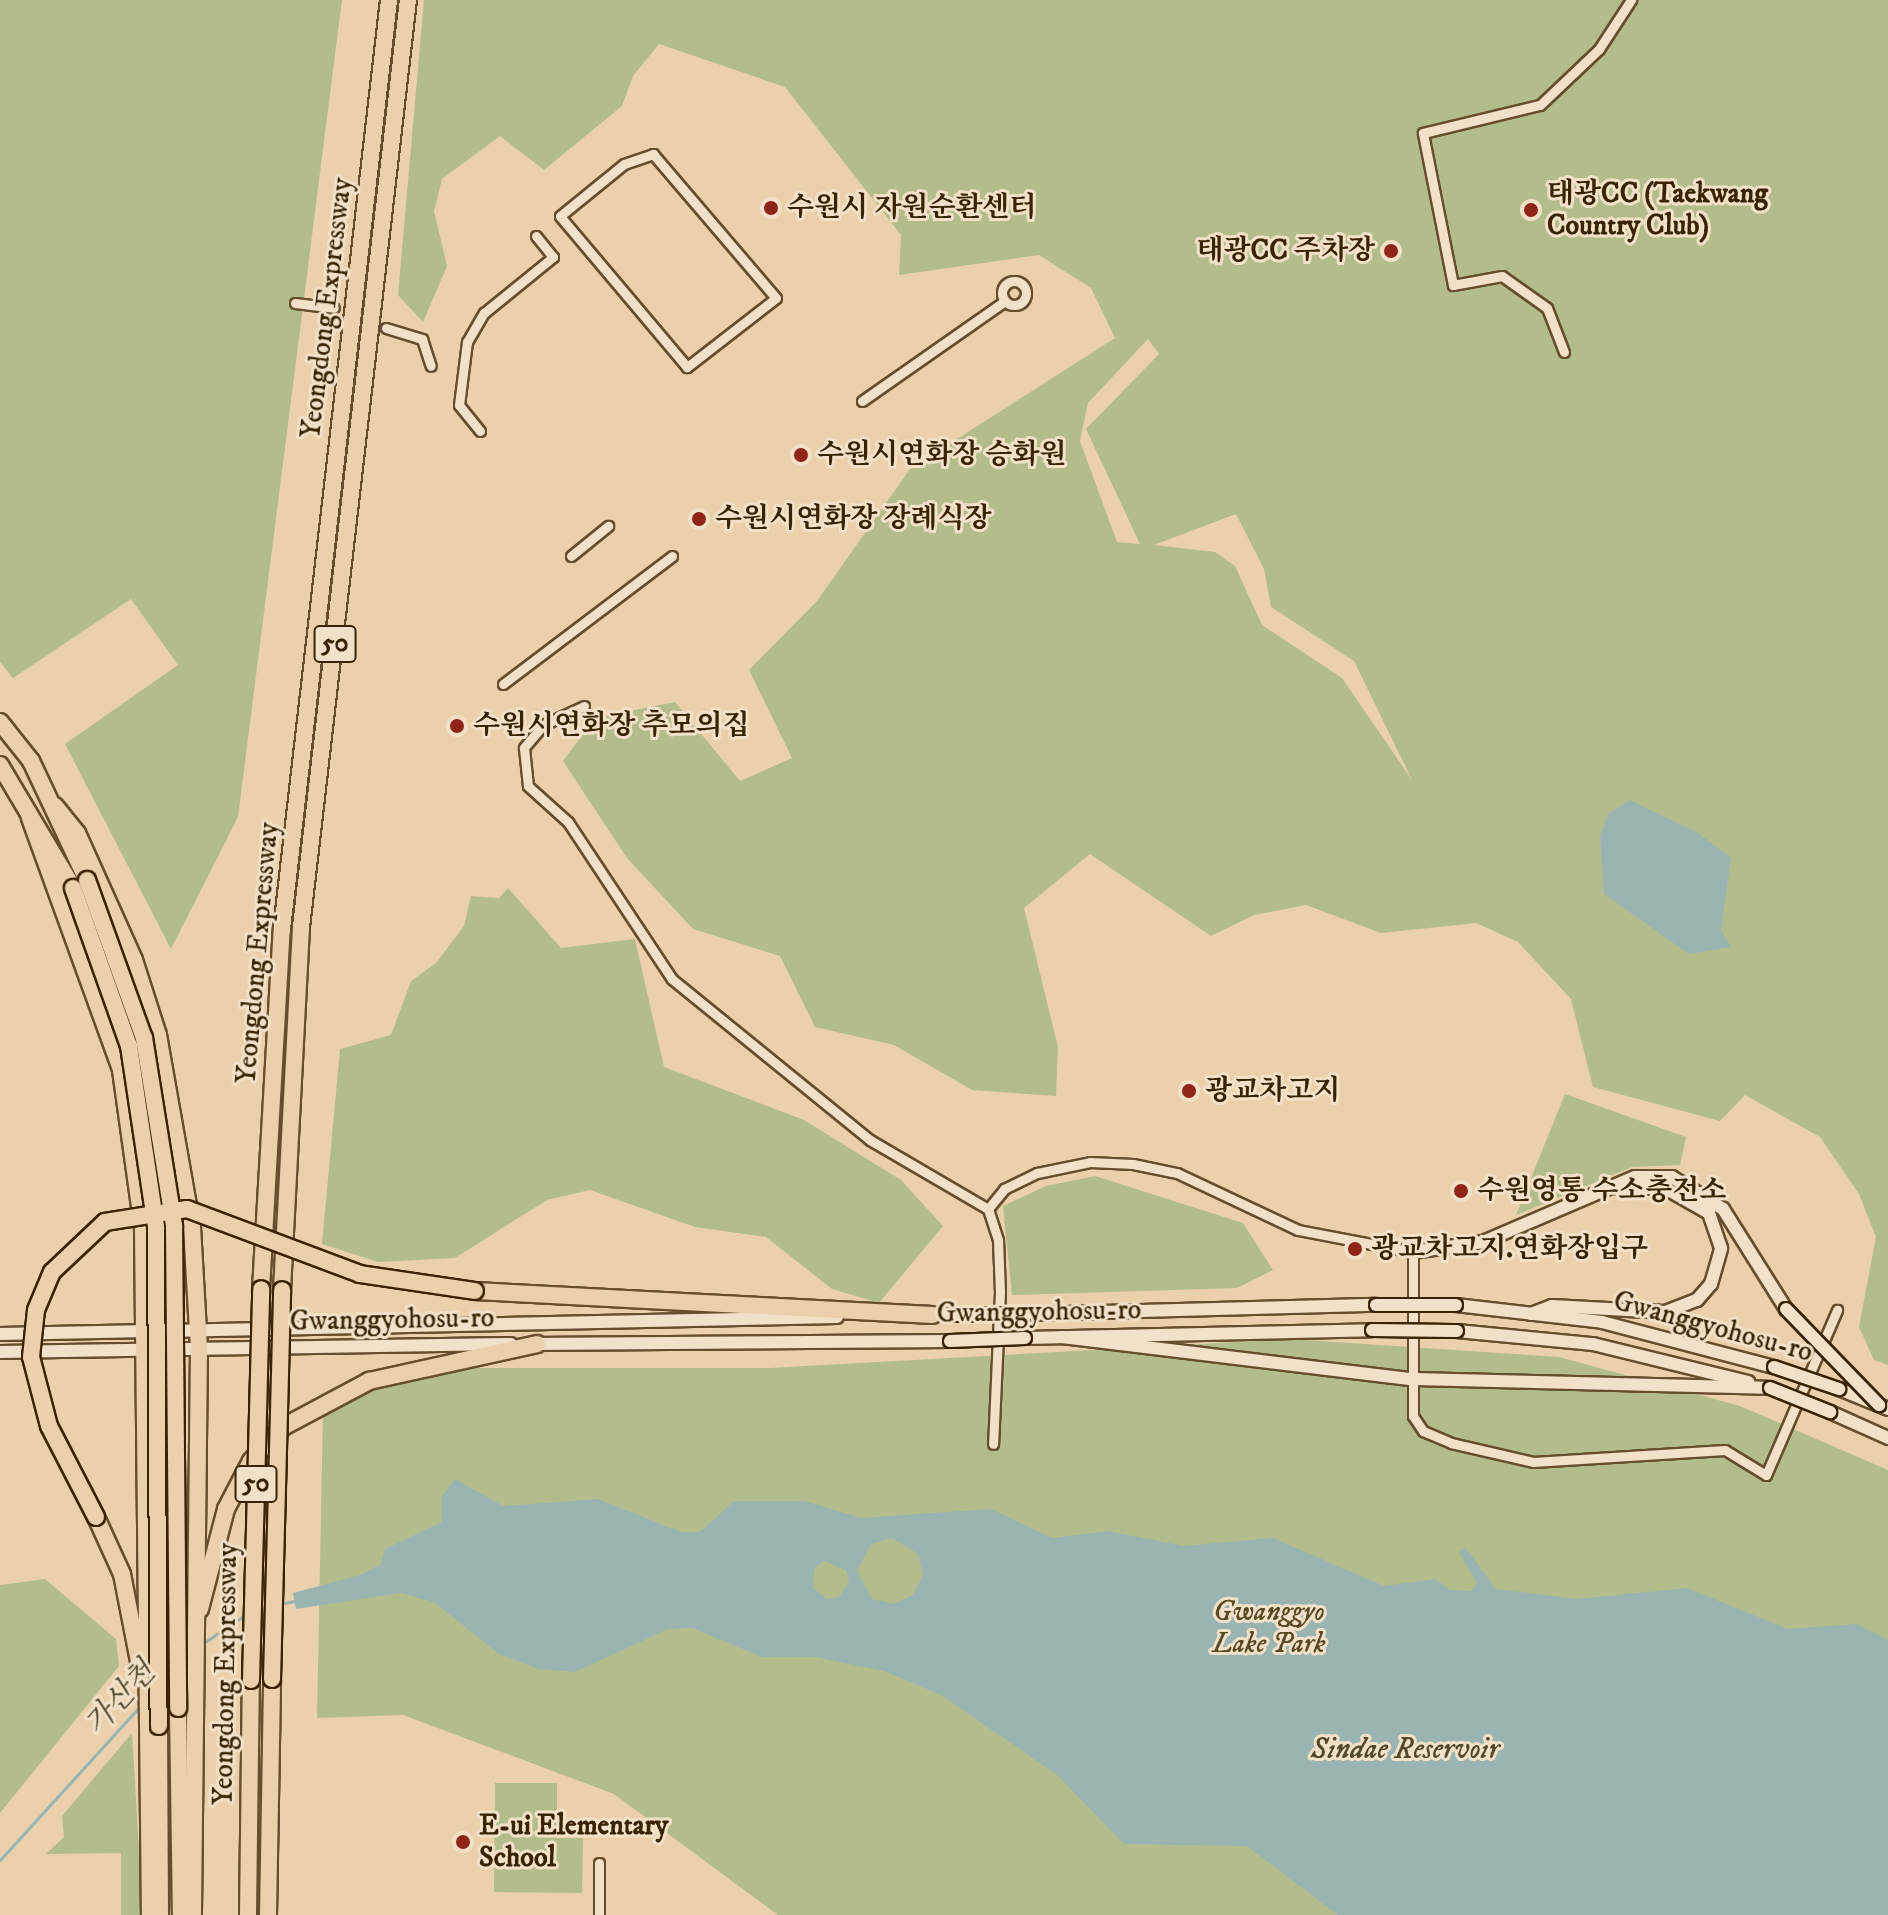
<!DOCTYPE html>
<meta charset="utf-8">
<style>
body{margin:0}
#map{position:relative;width:1888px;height:1915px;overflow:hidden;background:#ebd1ab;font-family:"IM FELL DW Pica","Noto Serif KR",serif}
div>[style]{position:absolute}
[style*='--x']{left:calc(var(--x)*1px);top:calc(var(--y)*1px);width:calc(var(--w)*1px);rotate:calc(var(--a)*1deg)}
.green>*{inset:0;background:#b3bd8c}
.water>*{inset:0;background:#9ab5b1}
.stream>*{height:3px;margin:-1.5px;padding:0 1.5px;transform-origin:1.5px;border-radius:1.5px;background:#9ab5b1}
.roads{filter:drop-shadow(2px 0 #664e2d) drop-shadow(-2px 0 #664e2d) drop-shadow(0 2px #664e2d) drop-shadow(0 -2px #664e2d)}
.street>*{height:9px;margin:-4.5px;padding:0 4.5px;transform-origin:4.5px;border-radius:4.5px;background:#f2e1c8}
.street>.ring{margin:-4.5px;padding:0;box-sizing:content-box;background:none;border:9px solid #f2e1c8;border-radius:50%}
.secondary>*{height:12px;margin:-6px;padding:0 6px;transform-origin:6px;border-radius:6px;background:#f2e1c8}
.highway>*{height:16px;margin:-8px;padding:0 8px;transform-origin:8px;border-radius:8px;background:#ebd1ab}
.bridges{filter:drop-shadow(2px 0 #392303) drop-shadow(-2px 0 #392303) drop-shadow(0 2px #392303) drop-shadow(0 -2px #392303)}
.secondary-bridge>*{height:12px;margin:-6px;padding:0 6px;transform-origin:6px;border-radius:6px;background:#f2e1c8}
.highway-bridge>*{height:16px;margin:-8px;padding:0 8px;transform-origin:8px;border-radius:8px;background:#ebd1ab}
.dots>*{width:22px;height:22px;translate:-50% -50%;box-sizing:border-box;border:4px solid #f2e1c8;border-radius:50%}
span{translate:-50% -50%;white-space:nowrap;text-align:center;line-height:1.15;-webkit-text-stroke:6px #f2e1c8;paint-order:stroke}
.shield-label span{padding:2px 6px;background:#f2e1c8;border:2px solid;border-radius:6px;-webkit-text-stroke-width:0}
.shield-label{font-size:26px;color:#392303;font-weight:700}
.poi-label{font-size:28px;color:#392303;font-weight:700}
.left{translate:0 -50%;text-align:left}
.right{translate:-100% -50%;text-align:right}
.street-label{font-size:28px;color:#392303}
.park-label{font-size:28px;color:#584a25;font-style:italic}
.water-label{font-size:30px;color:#51482e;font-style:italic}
</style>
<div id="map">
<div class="green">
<div style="clip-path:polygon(0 0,342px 0,238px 817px,171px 949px,65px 744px,178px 665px,131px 599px,13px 678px,0 662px)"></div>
<div style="clip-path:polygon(evenodd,424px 0,1888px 0,1888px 1365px,1874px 1360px,1859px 1327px,1876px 1237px,1859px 1194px,1820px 1137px,1745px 1095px,1720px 1121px,1593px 1087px,1571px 999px,1518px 942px,1476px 923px,1381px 933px,1306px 905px,1254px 915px,1211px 936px,1090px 854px,1024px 908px,1058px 1047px,1056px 1096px,972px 1090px,894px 1045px,815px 1027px,780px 956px,693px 929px,627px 858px,563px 761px,595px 718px,675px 702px,740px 781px,792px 758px,749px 670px,817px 601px,910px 469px,1115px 338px,1091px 288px,1039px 255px,899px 275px,901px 235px,785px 87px,659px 44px,633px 76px,622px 106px,544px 170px,500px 136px,442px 179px,434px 211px,447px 266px,423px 322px,398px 295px,424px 0,1148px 339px,1159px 354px,1086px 429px,1140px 544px,1117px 542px,1080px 441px,1088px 403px,1148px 339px,424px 0,1236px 514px,1264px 569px,1271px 607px,1354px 661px,1412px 780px,1342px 678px,1262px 625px,1235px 566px,1215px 552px,1154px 545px,1236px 514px)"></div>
<div style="clip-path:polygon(508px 888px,561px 948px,635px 939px,664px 1067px,804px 1120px,901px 1180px,943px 1226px,879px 1303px,832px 1289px,766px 1237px,695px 1227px,590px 1190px,547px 1200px,455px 1258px,378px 1262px,322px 1244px,340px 1049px,391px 1035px,411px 981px,436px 963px,464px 926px,471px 896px,499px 898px)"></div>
<div style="clip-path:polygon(1565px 1094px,1686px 1137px,1680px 1165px,1632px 1167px,1516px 1215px)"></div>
<div style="clip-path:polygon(1095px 1176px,1243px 1223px,1273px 1270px,1237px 1288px,1012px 1295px,1003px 1206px,1046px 1186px)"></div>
<div style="clip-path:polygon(1290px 1339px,1559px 1357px,1740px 1406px,1888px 1470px,1888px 1915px,778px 1915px,614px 1794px,403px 1715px,317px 1718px,323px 1410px,367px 1388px,451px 1368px,770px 1368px)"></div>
<div style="clip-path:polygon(45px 1579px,116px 1639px,119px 1666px,0 1813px,0 1585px)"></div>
<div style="clip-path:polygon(132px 1733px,143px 1915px,121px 1915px,121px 1853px,46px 1854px,64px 1837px,62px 1816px)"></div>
<div style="clip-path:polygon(495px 1783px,557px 1783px,557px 1838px,583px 1838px,582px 1893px,494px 1892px)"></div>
</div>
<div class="water">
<div style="clip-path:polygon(1630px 800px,1698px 833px,1731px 858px,1721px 930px,1731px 947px,1689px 954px,1604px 894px,1600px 836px,1608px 814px)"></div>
<div style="clip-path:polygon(evenodd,455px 1479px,503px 1506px,598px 1499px,681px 1532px,700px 1532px,734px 1501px,804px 1501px,861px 1518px,991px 1509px,1052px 1538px,1108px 1531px,1184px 1546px,1273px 1538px,1384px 1586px,1436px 1579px,1450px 1590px,1471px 1591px,1477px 1583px,1459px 1552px,1465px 1547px,1496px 1589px,1577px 1599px,1687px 1588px,1788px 1629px,1856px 1624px,1888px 1640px,1888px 1915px,1338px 1915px,1247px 1846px,1124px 1844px,1056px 1774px,941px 1695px,884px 1671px,815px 1657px,762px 1657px,692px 1628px,668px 1629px,575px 1672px,539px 1669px,499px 1654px,434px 1602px,401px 1593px,296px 1609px,293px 1593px,360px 1575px,381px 1564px,385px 1549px,442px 1522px,442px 1496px,455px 1479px,892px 1538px,918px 1554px,923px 1575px,913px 1595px,893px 1604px,872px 1599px,857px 1571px,871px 1544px,892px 1538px,455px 1479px,824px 1561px,846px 1570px,849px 1582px,839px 1597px,827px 1599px,813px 1588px,814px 1569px,824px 1561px)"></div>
</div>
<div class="stream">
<div style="--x:278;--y:1604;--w:17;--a:-10"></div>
<div style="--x:202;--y:1644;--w:55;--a:-34"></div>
<div style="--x:0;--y:1860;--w:212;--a:-47.7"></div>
</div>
<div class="roads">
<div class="street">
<div style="--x:653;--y:154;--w:189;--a:49.5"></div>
<div style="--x:776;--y:298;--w:113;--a:142.2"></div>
<div style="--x:687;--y:367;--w:197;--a:-130.1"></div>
<div style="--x:560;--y:216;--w:82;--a:-39.1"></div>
<div style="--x:624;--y:164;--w:31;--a:-19"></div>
<div class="ring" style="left:1002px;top:281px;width:15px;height:15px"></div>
<div style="--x:295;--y:303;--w:39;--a:7"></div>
<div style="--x:386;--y:328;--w:38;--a:17"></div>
<div style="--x:422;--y:339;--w:28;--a:72"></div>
<div style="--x:1564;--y:352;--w:47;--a:-111.1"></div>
<div style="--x:1547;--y:308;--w:55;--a:-144.6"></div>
<div style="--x:1502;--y:276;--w:50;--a:169.6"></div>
<div style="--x:1453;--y:285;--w:155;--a:-101.2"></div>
<div style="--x:1423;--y:133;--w:120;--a:-13.5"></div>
<div style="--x:1540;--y:105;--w:81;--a:-43.5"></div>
<div style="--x:1599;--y:49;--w:59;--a:-56.9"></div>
<div style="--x:862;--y:401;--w:174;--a:-35"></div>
<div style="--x:480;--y:431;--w:33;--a:-129"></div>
<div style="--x:459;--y:405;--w:64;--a:-82.8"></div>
<div style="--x:467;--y:342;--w:34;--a:-60"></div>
<div style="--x:484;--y:313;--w:89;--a:-39.1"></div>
<div style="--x:553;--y:257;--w:27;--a:-129"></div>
<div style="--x:571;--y:556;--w:48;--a:-39"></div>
<div style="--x:503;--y:684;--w:212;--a:-37.1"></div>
<div style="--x:584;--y:706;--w:45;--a:155.1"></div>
<div style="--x:543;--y:725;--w:30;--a:130"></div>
<div style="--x:524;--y:748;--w:38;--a:84"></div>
<div style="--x:528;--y:786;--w:54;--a:42"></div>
<div style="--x:568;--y:822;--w:188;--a:56.5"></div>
<div style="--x:672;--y:979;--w:255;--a:39.1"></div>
<div style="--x:870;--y:1140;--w:137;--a:30.3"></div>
<div style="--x:988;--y:1209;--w:33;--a:72"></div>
<div style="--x:998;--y:1240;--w:52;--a:87.8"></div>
<div style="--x:1000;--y:1292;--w:152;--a:92.6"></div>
<div style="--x:988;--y:1209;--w:26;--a:-51"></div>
<div style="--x:1004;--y:1189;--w:37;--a:-26"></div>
<div style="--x:1037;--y:1173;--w:54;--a:-11.7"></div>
<div style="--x:1090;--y:1162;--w:43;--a:2.7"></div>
<div style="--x:1133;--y:1164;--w:45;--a:11.6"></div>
<div style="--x:1177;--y:1173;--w:134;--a:25.2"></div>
<div style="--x:1298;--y:1230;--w:117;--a:10.8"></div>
<div style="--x:1413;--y:1252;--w:164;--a:90"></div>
<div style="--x:1413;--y:1416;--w:18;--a:56"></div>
<div style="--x:1423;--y:1431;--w:30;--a:23"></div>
<div style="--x:1451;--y:1443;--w:84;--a:13"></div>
<div style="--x:1533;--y:1462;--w:192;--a:-3.6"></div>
<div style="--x:1725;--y:1450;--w:48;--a:31.4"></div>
<div style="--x:1766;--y:1475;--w:180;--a:-66.7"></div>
<div style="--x:599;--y:1863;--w:52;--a:90"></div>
</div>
<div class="secondary">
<div style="--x:1413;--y:1252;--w:71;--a:-8.1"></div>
<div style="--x:1483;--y:1242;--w:165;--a:-23.2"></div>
<div style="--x:1635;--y:1177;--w:37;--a:0"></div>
<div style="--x:1672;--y:1177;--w:60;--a:32.1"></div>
<div style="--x:1723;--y:1209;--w:118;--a:57.8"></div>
<div style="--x:1456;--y:1305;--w:147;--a:6.6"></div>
<div style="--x:1602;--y:1322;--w:178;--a:14.7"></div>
<div style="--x:1027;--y:1314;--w:349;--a:-1.5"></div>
<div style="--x:1531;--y:1314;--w:22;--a:-21"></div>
<div style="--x:1552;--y:1306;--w:113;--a:3"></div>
<div style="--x:1665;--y:1312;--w:34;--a:-21"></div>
<div style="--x:1697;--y:1300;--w:21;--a:-49"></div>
<div style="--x:1711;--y:1284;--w:37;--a:-74"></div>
<div style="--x:1721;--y:1248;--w:37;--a:-109"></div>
<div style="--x:1709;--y:1213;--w:51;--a:-150.4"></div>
<div style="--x:1665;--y:1188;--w:46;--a:180"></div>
<div style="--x:168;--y:1331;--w:669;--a:-1.2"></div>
<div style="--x:1457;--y:1331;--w:137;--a:5.5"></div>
<div style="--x:1593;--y:1344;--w:160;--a:13.8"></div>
<div style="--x:0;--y:1334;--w:149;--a:-1.2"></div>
<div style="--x:1062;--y:1337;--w:352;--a:6.9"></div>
<div style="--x:1411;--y:1379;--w:359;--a:1.4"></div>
<div style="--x:1025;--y:1338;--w:347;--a:-1.3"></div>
<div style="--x:529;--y:1344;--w:421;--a:-0.4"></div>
<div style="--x:0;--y:1352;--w:511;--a:-0.9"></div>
<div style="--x:1839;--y:1389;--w:53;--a:22.2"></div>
<div style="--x:1830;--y:1412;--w:64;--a:24.1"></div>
</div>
<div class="highway">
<div style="--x:0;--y:722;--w:50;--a:51.5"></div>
<div style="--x:31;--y:761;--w:132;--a:64.8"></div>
<div style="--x:0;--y:765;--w:143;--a:59.3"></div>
<div style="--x:55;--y:806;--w:35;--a:51"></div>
<div style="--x:77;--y:833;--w:139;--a:65.8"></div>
<div style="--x:134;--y:960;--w:79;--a:72.3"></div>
<div style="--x:158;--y:1035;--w:195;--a:80"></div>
<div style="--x:192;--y:1227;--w:121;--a:86.7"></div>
<div style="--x:199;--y:1348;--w:567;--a:90.61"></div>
<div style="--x:30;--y:818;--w:268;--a:70.1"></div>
<div style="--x:121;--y:1070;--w:161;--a:82.1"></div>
<div style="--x:143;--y:1229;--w:686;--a:89.42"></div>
<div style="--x:261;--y:1289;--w:361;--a:-86.7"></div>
<div style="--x:282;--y:929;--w:935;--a:-83.43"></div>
<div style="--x:282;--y:1290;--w:363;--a:-87"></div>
<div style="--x:301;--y:927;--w:933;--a:-83.42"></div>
<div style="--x:475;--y:1291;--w:458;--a:3"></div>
<div style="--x:96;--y:1517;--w:63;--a:65.5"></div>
<div style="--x:122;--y:1574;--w:100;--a:79"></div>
<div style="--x:200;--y:1609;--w:103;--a:-75.4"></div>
<div style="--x:226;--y:1509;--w:54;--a:-62.5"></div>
<div style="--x:251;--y:1461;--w:47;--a:-46.7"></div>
<div style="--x:283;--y:1427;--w:98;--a:-28.1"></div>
<div style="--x:369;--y:1381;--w:172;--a:-12.4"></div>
<div style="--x:178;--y:1708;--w:207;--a:89.2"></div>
<div style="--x:159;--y:1726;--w:189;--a:89.7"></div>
<div style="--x:248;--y:1915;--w:235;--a:-89.3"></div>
<div style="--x:268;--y:1915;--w:236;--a:-89"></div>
</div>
</div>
<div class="bridges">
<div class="secondary-bridge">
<div style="--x:1376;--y:1305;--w:80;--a:0"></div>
<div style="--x:1786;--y:1309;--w:134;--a:45.9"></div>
<div style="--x:948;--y:1315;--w:79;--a:-0.7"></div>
<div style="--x:1372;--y:1330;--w:85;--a:0.7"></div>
<div style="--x:950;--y:1341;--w:75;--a:-2.3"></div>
<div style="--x:1774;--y:1367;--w:69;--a:18.7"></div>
<div style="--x:1770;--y:1388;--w:65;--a:21.8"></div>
</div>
<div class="highway-bridge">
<div style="--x:87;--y:880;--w:168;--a:70.2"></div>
<div style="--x:144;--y:1038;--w:190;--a:80.9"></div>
<div style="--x:174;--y:1226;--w:482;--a:89.5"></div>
<div style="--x:73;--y:888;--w:168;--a:70.5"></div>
<div style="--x:129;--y:1046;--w:183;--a:81.5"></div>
<div style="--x:156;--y:1227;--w:499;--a:89.7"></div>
<div style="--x:96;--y:1517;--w:102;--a:-117.3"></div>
<div style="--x:49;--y:1426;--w:71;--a:-104.6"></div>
<div style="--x:31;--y:1357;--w:47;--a:-83.9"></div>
<div style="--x:36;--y:1310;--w:41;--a:-67.2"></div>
<div style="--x:52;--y:1272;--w:73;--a:-43.3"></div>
<div style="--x:105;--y:1222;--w:83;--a:-9"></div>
<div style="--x:187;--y:1209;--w:185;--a:20.6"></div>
<div style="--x:360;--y:1274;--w:116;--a:8.4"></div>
<div style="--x:272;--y:1679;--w:389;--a:-88.5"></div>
<div style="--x:251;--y:1680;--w:391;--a:-88.5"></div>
</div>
</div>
<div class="dots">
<div style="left:771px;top:208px;background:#8f2418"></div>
<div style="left:1531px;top:210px;background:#8f2418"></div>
<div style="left:1391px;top:251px;background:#8f2418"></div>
<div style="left:801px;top:455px;background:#8f2418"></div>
<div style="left:699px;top:519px;background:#8f2418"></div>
<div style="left:457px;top:726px;background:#8f2418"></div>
<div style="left:1189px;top:1091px;background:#8f2418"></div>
<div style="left:1461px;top:1191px;background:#8f2418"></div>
<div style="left:1355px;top:1249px;background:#8f2418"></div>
<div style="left:463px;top:1842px;background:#8f2418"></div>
</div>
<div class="shield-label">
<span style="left:335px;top:644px">50</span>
<span style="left:256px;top:1484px">50</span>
</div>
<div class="poi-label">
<span class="left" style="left:1547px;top:210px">태광CC (Taekwang<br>Country Club)</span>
<span class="left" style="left:787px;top:208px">수원시 자원순환센터</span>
<span class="right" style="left:1375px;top:251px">태광CC 주차장</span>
<span class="left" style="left:817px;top:455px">수원시연화장 승화원</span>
<span class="left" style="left:715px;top:519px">수원시연화장 장례식장</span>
<span class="left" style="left:473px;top:726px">수원시연화장 추모의집</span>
<span class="left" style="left:1205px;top:1091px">광교차고지</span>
<span class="left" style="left:1477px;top:1191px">수원영통 수소충전소</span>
<span class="left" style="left:1371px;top:1249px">광교차고지.연화장입구</span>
<span class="left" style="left:479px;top:1842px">E-ui Elementary<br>School</span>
</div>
<div class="street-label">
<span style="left:327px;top:308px;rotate:-83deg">Yeongdong Expressway</span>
<span style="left:258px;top:953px;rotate:-85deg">Yeongdong Expressway</span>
<span style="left:1039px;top:1312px;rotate:-1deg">Gwanggyohosu-ro</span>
<span style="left:392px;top:1320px;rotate:-1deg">Gwanggyohosu-ro</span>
<span style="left:1713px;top:1327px;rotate:15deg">Gwanggyohosu-ro</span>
<span style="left:226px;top:1674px;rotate:-89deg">Yeongdong Expressway</span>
</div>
<div class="park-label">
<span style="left:1269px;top:1628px">Gwanggyo<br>Lake Park</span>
</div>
<div class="water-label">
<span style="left:121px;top:1699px;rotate:-47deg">가산천</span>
<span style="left:1405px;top:1750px">Sindae Reservoir</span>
</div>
</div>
